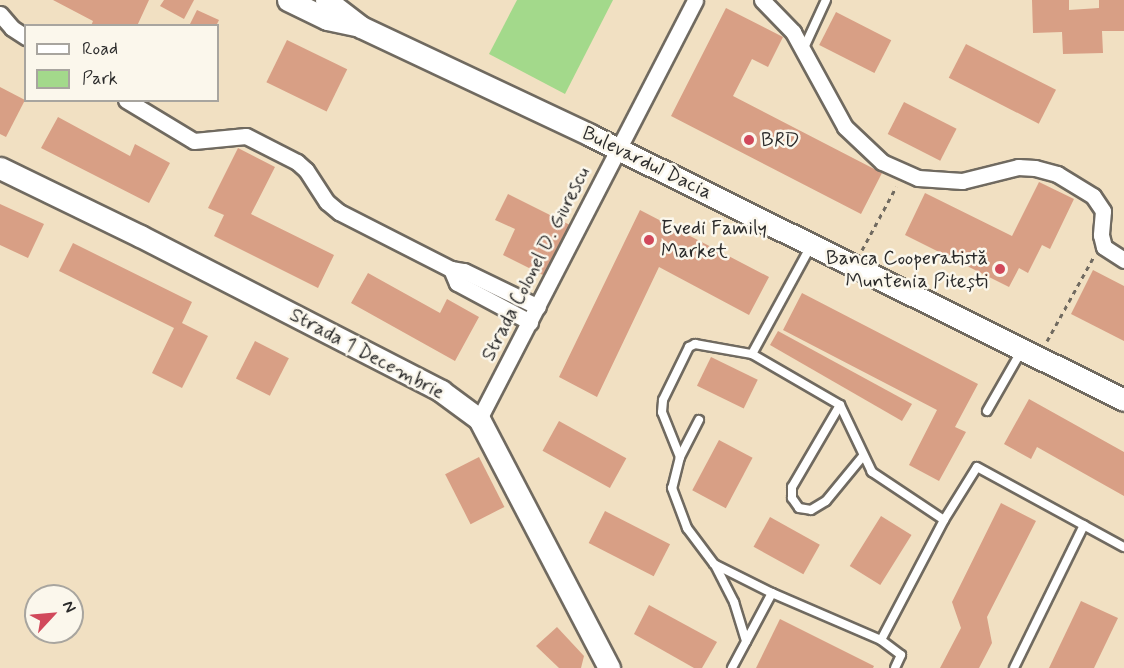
<!DOCTYPE html>
<meta charset="utf-8">
<style>
body{margin:0}
#map{position:relative;width:1124px;height:668px;overflow:hidden;background:#f1e0c2;font-family:Mynerve,sans-serif}
div>[style]{position:absolute}
[style*='--x']{left:calc(var(--x)*1px);top:calc(var(--y)*1px);width:calc(var(--w)*1px);rotate:calc(var(--a)*1deg)}
.green>*{inset:0;background:#a3d98b}
.building>*{inset:0;background:#d89f85;transform-origin:0 0}
.path>*{height:3px;margin-top:-1.5px;transform-origin:0;background:repeating-linear-gradient(90deg,#706a60 0 4.5px,transparent 0 9px)}
.roads{filter:drop-shadow(2px 0 #706a60) drop-shadow(-2px 0 #706a60) drop-shadow(0 2px #706a60) drop-shadow(0 -2px #706a60)}
.lane>*{height:8px;margin:-4px;padding:0 4px;transform-origin:4px;border-radius:4px;background:#fff}
.street>*{height:15px;margin:-7.5px;padding:0 7.5px;transform-origin:7.5px;border-radius:7.5px;background:#fff}
.secondary>*{height:21px;margin:-10.5px;padding:0 10.5px;transform-origin:10.5px;border-radius:10.5px;background:#fff}
.dots>*{width:16px;height:16px;translate:-50% -50%;box-sizing:border-box;border:3px solid #fbf7ec;border-radius:50%}
span{translate:-50% -50%;white-space:nowrap;text-align:center;line-height:1.15;-webkit-text-stroke:5px #fbf7ec;paint-order:stroke}
.poi-label{font-size:20px;color:#2b2b2b}
.left{translate:0 -50%;text-align:left}
.right{translate:-100% -50%;text-align:right}
.street-label{font-size:20px;color:#2b2b2b}
.legend{position:absolute;left:24px;top:24px;width:195px;height:78px;box-sizing:border-box;background:#fbf7ec;border:2px solid #a8a59f;margin:0;padding:8px 10px;list-style:none;font-size:18px;color:#2b2b2b}
.legend li{display:flex;align-items:center;gap:12px;height:30px}
.legend b{width:30px;border:2px solid #a8a59f}
.north{position:absolute;left:24px;top:584px;width:60px;height:60px;box-sizing:border-box;background:#fbf7ec;border:2px solid #a8a59f;border-radius:50%;rotate:64deg;font-size:16px;font-weight:700;line-height:24px;text-align:center;color:#2b2b2b}
.north::after{content:'';display:block;margin:auto;width:21px;height:27px;background:#d1495b;clip-path:polygon(50% 0,100% 100%,50% 72%,0 100%)}
</style>
<div id="map">
<div class="green">
<div style="clip-path:polygon(517px 0,613px 0,565px 94px,489px 54px)"></div>
</div>
<div class="building">
<div style="clip-path:polygon(53px 0,149px 0,137px 26px,91px 26px,93px 21px)"></div>
<div style="clip-path:polygon(164px 0,194px 0,184px 19px,160px 6px)"></div>
<div style="clip-path:polygon(1032px 0,1069px 0,1069px 10px,1099px 8px,1099px 0,1124px 0,1124px 31px,1102px 31px,1103px 53px,1063px 54px,1062px 32px,1033px 33px)"></div>
<div style="clip-path:polygon(726px 8px,783px 37px,768px 67px,752px 59px,733px 96px,882px 173px,861px 214px,671px 116px)"></div>
<div style="clip-path:polygon(197px 10px,219px 20px,216px 26px,189px 26px)"></div>
<div style="left:836px;top:12px;width:62px;height:37px;rotate:27deg"></div>
<div style="left:287px;top:40px;width:67px;height:47px;rotate:26deg"></div>
<div style="left:966px;top:44px;width:101px;height:38px;rotate:27deg"></div>
<div style="clip-path:polygon(0 87px,25px 100px,6px 137px,0 134px)"></div>
<div style="left:904px;top:102px;width:59px;height:36px;rotate:27deg"></div>
<div style="clip-path:polygon(58px 117px,130px 156px,135px 144px,170px 163px,149px 203px,41px 148px)"></div>
<div style="clip-path:polygon(238px 148px,275px 167px,251px 214px,334px 255px,318px 288px,214px 236px,224px 215px,208px 208px)"></div>
<div style="clip-path:polygon(1039px 182px,1074px 199px,1050px 249px,1042px 245px,1028px 273px,1019px 268px,1009px 287px,905px 235px,925px 193px,1012px 236px)"></div>
<div style="clip-path:polygon(508px 194px,570px 225px,545px 276px,503px 255px,515px 229px,495px 220px)"></div>
<div style="clip-path:polygon(0 204px,44px 224px,28px 258px,0 245px)"></div>
<div style="clip-path:polygon(640px 210px,769px 277px,749px 315px,659px 267px,597px 397px,559px 377px)"></div>
<div style="clip-path:polygon(73px 243px,192px 302px,182px 323px,208px 336px,182px 388px,152px 373px,174px 328px,59px 271px)"></div>
<div style="clip-path:polygon(1093px 270px,1124px 286px,1124px 341px,1071px 314px)"></div>
<div style="clip-path:polygon(368px 273px,440px 313px,447px 299px,479px 317px,455px 361px,351px 303px)"></div>
<div style="clip-path:polygon(802px 293px,978px 384px,955px 427px,966px 432px,939px 481px,909px 465px,937px 410px,783px 330px)"></div>
<div style="clip-path:polygon(778px 331px,912px 404px,902px 421px,770px 345px)"></div>
<div style="left:255px;top:341px;width:38px;height:42px;rotate:27deg"></div>
<div style="left:711px;top:357px;width:52px;height:32px;rotate:26deg"></div>
<div style="clip-path:polygon(1029px 399px,1124px 452px,1124px 496px,1037px 447px,1031px 459px,1004px 444px)"></div>
<div style="left:559px;top:421px;width:77px;height:34px;rotate:29deg"></div>
<div style="left:719px;top:440px;width:38px;height:57px;rotate:28deg"></div>
<div style="left:479px;top:457px;width:56px;height:38px;rotate:63deg"></div>
<div style="clip-path:polygon(1001px 503px,1036px 521px,987px 617px,992px 643px,979px 668px,940px 668px,961px 628px,952px 602px)"></div>
<div style="left:605px;top:511px;width:73px;height:36px;rotate:27deg"></div>
<div style="left:881px;top:516px;width:36px;height:59px;rotate:32deg"></div>
<div style="left:770px;top:517px;width:57px;height:34px;rotate:29deg"></div>
<div style="clip-path:polygon(1081px 601px,1118px 618px,1094px 668px,1049px 668px)"></div>
<div style="clip-path:polygon(649px 605px,717px 642px,702px 668px,694px 668px,634px 634px)"></div>
<div style="clip-path:polygon(780px 619px,874px 666px,873px 668px,756px 668px)"></div>
<div style="clip-path:polygon(557px 627px,584px 656px,581px 668px,559px 668px,536px 646px)"></div>
</div>
<div class="path">
<div style="--x:862;--y:250;--w:72;--a:-61.6"></div>
<div style="--x:1047;--y:341;--w:95;--a:-61"></div>
</div>
<div class="roads">
<div class="lane">
<div style="--x:803;--y:50;--w:55;--a:-65.3"></div>
<div style="--x:840;--y:405;--w:95;--a:120.3"></div>
<div style="--x:792;--y:487;--w:11;--a:90"></div>
<div style="--x:792;--y:498;--w:12;--a:55"></div>
<div style="--x:799;--y:508;--w:12;--a:9"></div>
<div style="--x:811;--y:510;--w:17;--a:-31"></div>
<div style="--x:826;--y:501;--w:58;--a:-50.6"></div>
<div style="--x:987;--y:411;--w:70;--a:-60.2"></div>
<div style="--x:699;--y:420;--w:42;--a:117.2"></div>
<div style="--x:680;--y:457;--w:32;--a:104"></div>
<div style="--x:672;--y:488;--w:43;--a:69.4"></div>
<div style="--x:687;--y:528;--w:45;--a:53.1"></div>
<div style="--x:714;--y:564;--w:65;--a:26.6"></div>
<div style="--x:772;--y:593;--w:85;--a:118.1"></div>
<div style="--x:680;--y:457;--w:48;--a:-111.8"></div>
<div style="--x:662;--y:412;--w:12;--a:-85"></div>
<div style="--x:663;--y:400;--w:59;--a:-63.9"></div>
<div style="--x:689;--y:347;--w:7;--a:-27"></div>
<div style="--x:695;--y:344;--w:58;--a:10"></div>
<div style="--x:944;--y:520;--w:62;--a:-58.1"></div>
<div style="--x:977;--y:467;--w:167;--a:28.6"></div>
<div style="--x:715;--y:565;--w:42;--a:62.8"></div>
<div style="--x:734;--y:602;--w:41;--a:72.9"></div>
<div style="--x:772;--y:593;--w:119;--a:23.3"></div>
<div style="--x:881;--y:640;--w:136;--a:-62.3"></div>
<div style="--x:944;--y:520;--w:87;--a:-146.3"></div>
<div style="--x:872;--y:472;--w:74;--a:-115.5"></div>
<div style="--x:840;--y:405;--w:102;--a:-149.9"></div>
<div style="--x:752;--y:354;--w:123;--a:-61.4"></div>
<div style="--x:881;--y:640;--w:25;--a:37"></div>
<div style="--x:901;--y:655;--w:14;--a:115"></div>
<div style="--x:1014;--y:668;--w:159;--a:-63.9"></div>
</div>
<div class="street">
<div style="--x:762;--y:0;--w:45;--a:45.9"></div>
<div style="--x:793;--y:32;--w:108;--a:61.3"></div>
<div style="--x:845;--y:127;--w:51;--a:43.4"></div>
<div style="--x:882;--y:162;--w:39;--a:24"></div>
<div style="--x:918;--y:178;--w:44;--a:3.9"></div>
<div style="--x:962;--y:181;--w:58;--a:-14"></div>
<div style="--x:1018;--y:167;--w:17;--a:3"></div>
<div style="--x:1035;--y:168;--w:23;--a:15"></div>
<div style="--x:1057;--y:174;--w:42;--a:31.4"></div>
<div style="--x:1093;--y:196;--w:18;--a:56"></div>
<div style="--x:1103;--y:211;--w:24;--a:95"></div>
<div style="--x:1101;--y:235;--w:12;--a:76"></div>
<div style="--x:1104;--y:247;--w:24;--a:33"></div>
<div style="--x:0;--y:14;--w:18;--a:49"></div>
<div style="--x:12;--y:28;--w:17;--a:33"></div>
<div style="--x:126;--y:100;--w:79;--a:31.1"></div>
<div style="--x:194;--y:141;--w:52;--a:-5.5"></div>
<div style="--x:246;--y:136;--w:57;--a:27"></div>
<div style="--x:297;--y:162;--w:12;--a:42"></div>
<div style="--x:306;--y:170;--w:38;--a:57"></div>
<div style="--x:327;--y:202;--w:16;--a:40"></div>
<div style="--x:339;--y:212;--w:126;--a:27"></div>
<div style="--x:451;--y:269;--w:13;--a:9"></div>
<div style="--x:464;--y:271;--w:82;--a:25.9"></div>
<div style="--x:451;--y:269;--w:15;--a:67"></div>
<div style="--x:457;--y:283;--w:83;--a:28.1"></div>
<div style="--x:479;--y:419;--w:471;--a:-62.7"></div>
</div>
<div class="secondary">
<div style="--x:288;--y:0;--w:43;--a:26"></div>
<div style="--x:327;--y:19;--w:29;--a:12"></div>
<div style="--x:326;--y:0;--w:44;--a:37.6"></div>
<div style="--x:361;--y:27;--w:253;--a:25.2"></div>
<div style="--x:590;--y:135;--w:596;--a:26.39"></div>
<div style="--x:0;--y:168;--w:156;--a:25.9"></div>
<div style="--x:140;--y:236;--w:339;--a:27.2"></div>
<div style="--x:441;--y:391;--w:47;--a:36.4"></div>
<div style="--x:479;--y:419;--w:281;--a:62.4"></div>
</div>
</div>
<div class="dots">
<div style="left:749px;top:140px;background:#d1495b"></div>
<div style="left:649px;top:240px;background:#d1495b"></div>
<div style="left:1000px;top:269px;background:#d1495b"></div>
</div>
<div class="poi-label">
<span class="left" style="left:761px;top:140px">BRD</span>
<span class="left" style="left:661px;top:240px">Evedi Family<br>Market</span>
<span class="right" style="left:988px;top:270px">Banca Cooperatistă<br>Muntenia Pitești</span>
</div>
<div class="street-label">
<span style="left:647px;top:163px;rotate:26deg">Bulevardul Dacia</span>
<span style="left:536px;top:264px;rotate:-63deg">Strada Colonel D. Giurescu</span>
<span style="left:367px;top:354px;rotate:28deg">Strada 1 Decembrie</span>
</div>
<ul class="legend">
<li><b style="height:8px;background:#fff"></b>Road</li>
<li><b style="height:16px;background:#a3d98b"></b>Park</li>
</ul>
<div class="north">N</div>
</div>
